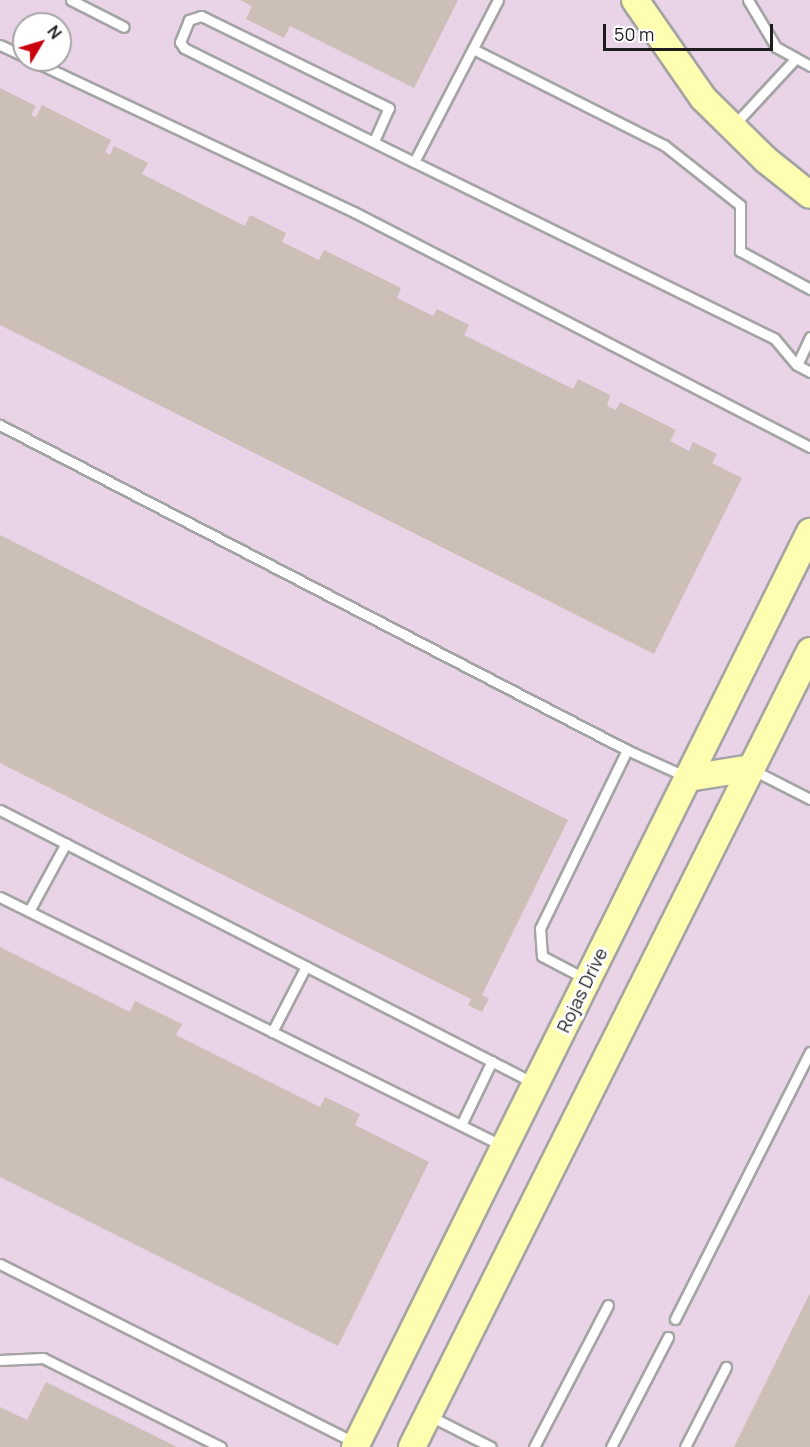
<!DOCTYPE html>
<style>
body{margin:0}
#map{position:relative;width:810px;height:1447px;overflow:hidden;background:#efeae1;font-family:Manrope,sans-serif}
div>[style]{position:absolute}
[style*='--x']{left:calc(var(--x)*1px);top:calc(var(--y)*1px);width:calc(var(--w)*1px);rotate:calc(var(--a)*1deg)}
.industrial>*{inset:0;background:#e9d3e7}
.building>*{inset:0;background:#cbbfb7}
.roads{filter:drop-shadow(2px 0 #a4a4a4) drop-shadow(-2px 0 #a4a4a4) drop-shadow(0 2px #a4a4a4) drop-shadow(0 -2px #a4a4a4)}
.lane>*{height:9px;margin:-4.5px;padding:0 4.5px;transform-origin:4.5px;border-radius:4.5px;background:#fff}
.secondary>*{height:26px;margin:-13px;padding:0 13px;transform-origin:13px;border-radius:13px;background:#fffdb0}
span{translate:-50% -50%;white-space:nowrap;text-align:center;line-height:1.15;-webkit-text-stroke:6px #fff;paint-order:stroke}
.street-label{font-size:18px;color:#1d1d1d}
.north{position:absolute;left:12px;top:12px;width:60px;height:60px;box-sizing:border-box;background:#fff;border:2px solid #a5a5a5;border-radius:50%;rotate:52deg;font-size:16px;font-weight:700;line-height:24px;text-align:center;color:#1d1d1d}
.north::after{content:'';display:block;margin:auto;width:21px;height:27px;background:#ca000f;clip-path:polygon(50% 0,100% 100%,50% 72%,0 100%)}
.scale{position:absolute;left:603px;top:24px;width:170px;height:27px;box-sizing:border-box;border:3px solid #1d1d1d;border-top:0;padding-left:8px;font-size:18px;line-height:21px;white-space:nowrap;color:#1d1d1d;-webkit-text-stroke:4px #fff;paint-order:stroke}
</style>
<div id="map">
<div class="industrial">
<div style="clip-path:polygon(evenodd,0 0,810px 0,810px 1447px,0 1447px,0 0,24px 24px,60px 24px,60px 60px,24px 60px,24px 24px)"></div>
</div>
<div class="building">
<div style="clip-path:polygon(240px 0,458px 0,414px 88px,290px 26px,284px 38px,246px 19px,252px 6px)"></div>
<div style="clip-path:polygon(0 88px,36px 106px,31px 115px,36px 117px,42px 105px,111px 140px,105px 152px,110px 155px,114px 146px,148px 163px,142px 174px,245px 226px,250px 215px,286px 233px,282px 242px,319px 260px,324px 250px,401px 288px,397px 298px,433px 316px,437px 309px,469px 325px,464px 335px,573px 389px,578px 379px,610px 395px,607px 406px,616px 410px,620px 402px,676px 430px,670px 441px,689px 451px,693px 442px,717px 454px,712px 463px,742px 478px,654px 654px,0 325px)"></div>
<div style="clip-path:polygon(0 535px,568px 820px,482px 995px,489px 999px,482px 1012px,468px 1005px,471px 999px,0 763px)"></div>
<div style="clip-path:polygon(0 947px,130px 1012px,135px 1001px,182px 1024px,176px 1035px,320px 1107px,325px 1097px,360px 1114px,355px 1125px,429px 1162px,338px 1346px,0 1177px)"></div>
<div style="clip-path:polygon(810px 1293px,810px 1447px,734px 1447px)"></div>
<div style="clip-path:polygon(46px 1382px,177px 1447px,0 1447px,0 1407px,27px 1420px)"></div>
</div>
<div class="roads">
<div class="lane">
<div style="--x:71;--y:0;--w:59;--a:27"></div>
<div style="--x:748;--y:0;--w:55;--a:59.2"></div>
<div style="--x:776;--y:47;--w:39;--a:29"></div>
<div style="--x:0;--y:45;--w:26;--a:25"></div>
<div style="--x:473;--y:49;--w:214;--a:26.7"></div>
<div style="--x:664;--y:145;--w:97;--a:38.3"></div>
<div style="--x:740;--y:205;--w:46;--a:90"></div>
<div style="--x:740;--y:251;--w:80;--a:28.5"></div>
<div style="--x:31;--y:60;--w:357;--a:25.2"></div>
<div style="--x:354;--y:212;--w:513;--a:27.26"></div>
<div style="--x:734;--y:125;--w:91;--a:-47.2"></div>
<div style="--x:374;--y:141;--w:36;--a:-66"></div>
<div style="--x:389;--y:108;--w:209;--a:-153.9"></div>
<div style="--x:201;--y:16;--w:13;--a:162"></div>
<div style="--x:189;--y:20;--w:24;--a:112"></div>
<div style="--x:180;--y:42;--w:7;--a:56"></div>
<div style="--x:184;--y:48;--w:257;--a:26.4"></div>
<div style="--x:414;--y:162;--w:401;--a:26.1"></div>
<div style="--x:774;--y:338;--w:35;--a:50"></div>
<div style="--x:797;--y:365;--w:15;--a:28"></div>
<div style="--x:414;--y:162;--w:182;--a:-62.6"></div>
<div style="--x:797;--y:365;--w:31;--a:-65"></div>
<div style="--x:0;--y:425;--w:706;--a:27.4"></div>
<div style="--x:627;--y:750;--w:198;--a:116"></div>
<div style="--x:540;--y:928;--w:28;--a:86"></div>
<div style="--x:542;--y:956;--w:50;--a:27.6"></div>
<div style="--x:627;--y:750;--w:66;--a:24.2"></div>
<div style="--x:753;--y:770;--w:64;--a:27"></div>
<div style="--x:0;--y:810;--w:600;--a:27.08"></div>
<div style="--x:0;--y:897;--w:561;--a:26.34"></div>
<div style="--x:29;--y:911;--w:77;--a:-61.4"></div>
<div style="--x:272;--y:1032;--w:74;--a:-62.7"></div>
<div style="--x:461;--y:1125;--w:71;--a:-64.2"></div>
<div style="--x:0;--y:1264;--w:396;--a:26.7"></div>
<div style="--x:675;--y:1319;--w:299;--a:-63.2"></div>
<div style="--x:0;--y:1360;--w:43;--a:-2.7"></div>
<div style="--x:43;--y:1358;--w:199;--a:26.6"></div>
<div style="--x:430;--y:1416;--w:68;--a:26.9"></div>
<div style="--x:534;--y:1447;--w:160;--a:-62.5"></div>
<div style="--x:611;--y:1447;--w:124;--a:-62.6"></div>
<div style="--x:685;--y:1447;--w:90;--a:-62.9"></div>
</div>
<div class="secondary">
<div style="--x:635;--y:0;--w:119;--a:55.2"></div>
<div style="--x:703;--y:98;--w:88;--a:44.5"></div>
<div style="--x:766;--y:160;--w:56;--a:38.5"></div>
<div style="--x:688;--y:778;--w:64;--a:-9"></div>
<div style="--x:355;--y:1447;--w:1022;--a:-63.56"></div>
<div style="--x:412;--y:1447;--w:890;--a:-63.43"></div>
</div>
</div>
<div class="street-label">
<span style="left:582px;top:990px;rotate:-64deg">Rojas Drive</span>
</div>
<div class="north">N</div>
<div class="scale">50 m</div>
</div>
